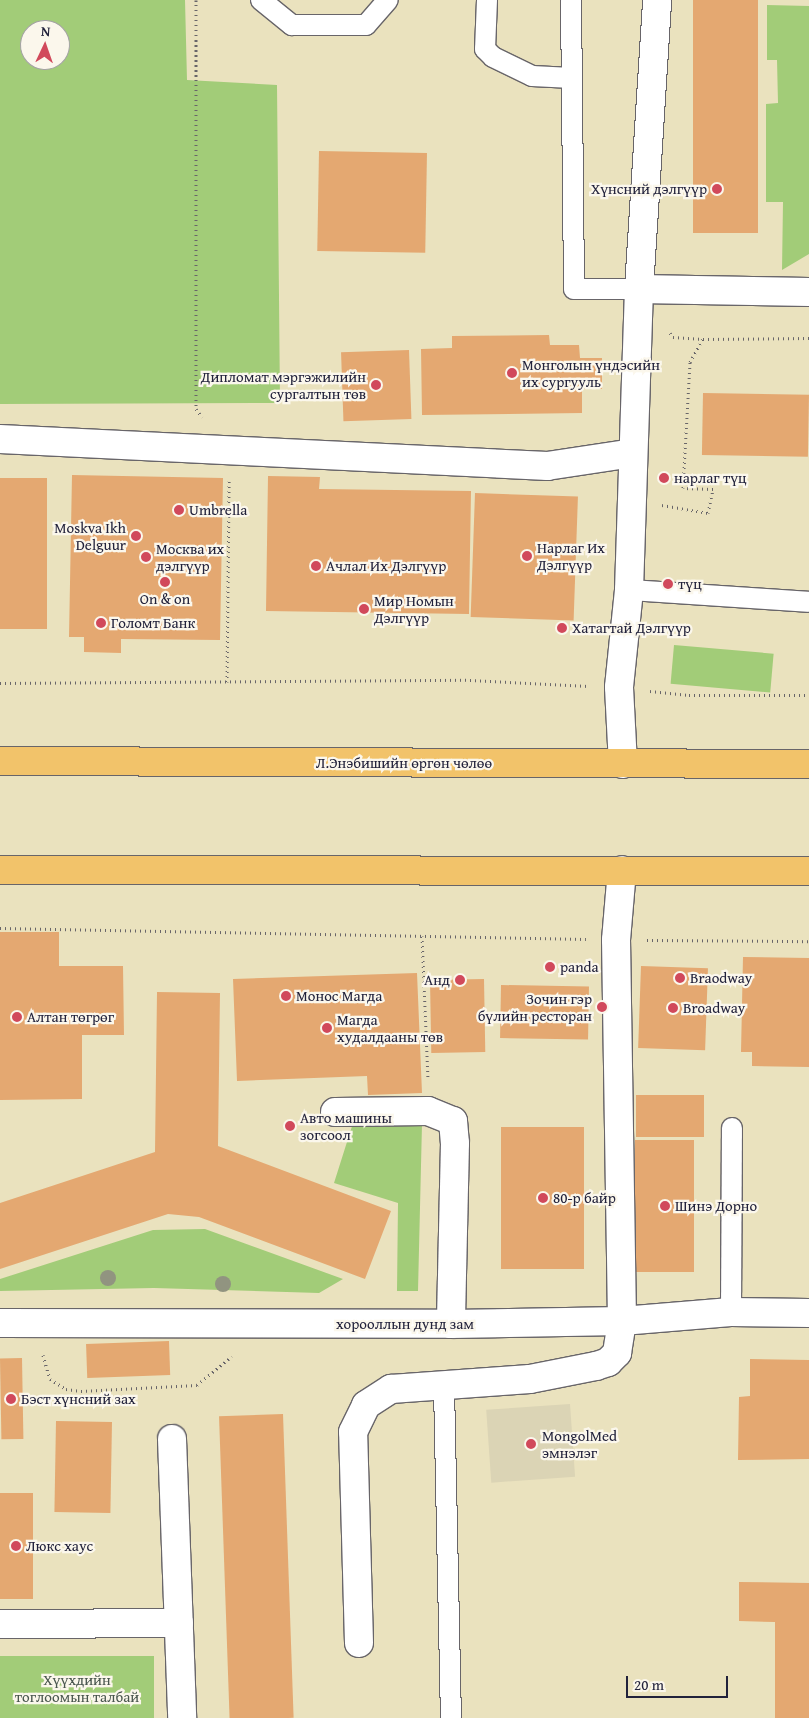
<!DOCTYPE html>
<meta charset="utf-8">
<style>
body{margin:0}
#map{position:relative;width:809px;height:1718px;overflow:hidden;background:#eae2be;font-family:"Gentium Book Plus",serif}
div>[style]{position:absolute}
[style*='--x']{left:calc(var(--x)*1px);top:calc(var(--y)*1px);width:calc(var(--w)*1px);rotate:calc(var(--a)*1deg)}
.built>*{inset:0;background:#dbd4b5;transform-origin:0 0}
.green>*{inset:0;background:#a2cc78;transform-origin:0 0}
.building>*{inset:0;background:#e4a871;transform-origin:0 0}
.path>*{height:3px;margin-top:-1.5px;transform-origin:0;background:repeating-linear-gradient(90deg,#686569 0 1px,transparent 0 5px)}
.roads{filter:drop-shadow(1px 0 #686569) drop-shadow(-1px 0 #686569) drop-shadow(0 1px #686569) drop-shadow(0 -1px #686569)}
.lane>*{height:20px;margin:-10px;padding:0 10px;transform-origin:10px;border-radius:10px;background:#fff}
.street>*{height:28px;margin:-14px;padding:0 14px;transform-origin:14px;border-radius:14px;background:#fff}
.primary>*{height:28px;margin:-14px;padding:0 14px;transform-origin:14px;border-radius:14px;background:#f2c36a}
.trees>*{width:16px;height:16px;margin:-8px;border-radius:50%;background:#919480}
.dots>*{width:14px;height:14px;translate:-50% -50%;box-sizing:border-box;border:2px solid #fbf7ec;border-radius:50%}
span{translate:-50% -50%;white-space:nowrap;text-align:center;line-height:1.15;-webkit-text-stroke:4.5px #fbf7ec;paint-order:stroke}
.poi-label{font-size:15px;color:#22223b}
.right{translate:-100% -50%;text-align:right}
.left{translate:0 -50%;text-align:left}
.street-label{font-size:15px;color:#22223b}
.park-label{font-size:15px;color:#48554d}
.north{position:absolute;left:20px;top:20px;width:50px;height:50px;box-sizing:border-box;background:#fbf7ec;border:1px solid #a4a2a5;border-radius:50%;rotate:3deg;font-size:14px;font-weight:700;line-height:20px;text-align:center;color:#22223b}
.north::after{content:'';display:block;margin:auto;width:18px;height:22px;background:#d1495b;clip-path:polygon(50% 0,100% 100%,50% 72%,0 100%)}
.scale{position:absolute;left:626px;top:1676px;width:102px;height:22px;box-sizing:border-box;border:2px solid #22223b;border-top:0;padding-left:6px;font-size:15px;line-height:18px;white-space:nowrap;color:#22223b;-webkit-text-stroke:4px #fbf7ec;paint-order:stroke}
</style>
<div id="map">
<div class="built">
<div style="left:570px;top:1404px;width:73px;height:84px;rotate:86deg"></div>
</div>
<div class="green">
<div style="clip-path:polygon(evenodd,0 0,185px 0,187px 80px,277px 85px,280px 403px,0 404px,0 0,30px 30px,60px 30px,60px 60px,30px 60px,30px 30px)"></div>
<div style="clip-path:polygon(767px 5px,809px 6px,809px 254px,782px 270px,783px 202px,766px 202px,766px 104px,778px 103px,777px 60px,767px 60px)"></div>
<div style="left:674px;top:645px;width:100px;height:39px;rotate:5deg"></div>
<div style="clip-path:polygon(353px 1123px,422px 1124px,418px 1291px,397px 1291px,398px 1203px,334px 1183px)"></div>
<div style="clip-path:polygon(205px 1229px,343px 1279px,319px 1293px,154px 1288px,0 1291px,0 1279px,153px 1230px)"></div>
<div style="left:0;top:1656px;width:154px;height:62px"></div>
</div>
<div class="building">
<div style="left:693px;top:0;width:65px;height:233px"></div>
<div style="left:319px;top:151px;width:108px;height:100px;rotate:1deg"></div>
<div style="clip-path:polygon(549px 335px,550px 345px,579px 345px,580px 358px,602px 358px,602px 389px,582px 389px,582px 413px,422px 415px,421px 349px,452px 348px,452px 336px)"></div>
<div style="left:409px;top:350px;width:69px;height:68px;rotate:88deg"></div>
<div style="left:703px;top:393px;width:106px;height:62px;rotate:1deg"></div>
<div style="clip-path:polygon(72px 475px,223px 478px,220px 640px,121px 639px,121px 653px,84px 652px,84px 637px,69px 637px)"></div>
<div style="clip-path:polygon(268px 476px,320px 477px,319px 489px,471px 491px,469px 614px,266px 611px)"></div>
<div style="left:0;top:478px;width:47px;height:151px"></div>
<div style="left:475px;top:493px;width:103px;height:124px;rotate:2deg"></div>
<div style="clip-path:polygon(0 932px,59px 932px,59px 966px,123px 966px,124px 1035px,82px 1035px,82px 1099px,0 1100px)"></div>
<div style="clip-path:polygon(743px 957px,809px 958px,809px 1067px,752px 1066px,752px 1052px,741px 1052px)"></div>
<div style="left:641px;top:966px;width:67px;height:82px;rotate:2deg"></div>
<div style="clip-path:polygon(417px 973px,422px 1093px,368px 1095px,367px 1076px,237px 1081px,233px 979px)"></div>
<div style="left:484px;top:979px;width:73px;height:54px;rotate:89deg"></div>
<div style="left:501px;top:985px;width:88px;height:53px;rotate:1deg"></div>
<div style="clip-path:polygon(157px 992px,220px 993px,218px 1146px,391px 1211px,365px 1279px,199px 1217px,168px 1214px,0 1269px,0 1203px,155px 1152px)"></div>
<div style="left:636px;top:1095px;width:68px;height:42px"></div>
<div style="left:584px;top:1127px;width:142px;height:83px;rotate:90deg"></div>
<div style="left:635px;top:1140px;width:59px;height:132px"></div>
<div style="left:169px;top:1341px;width:34px;height:83px;rotate:88deg"></div>
<div style="left:22px;top:1358px;width:81px;height:22px;rotate:89deg"></div>
<div style="clip-path:polygon(750px 1359px,809px 1360px,809px 1459px,738px 1460px,739px 1397px,750px 1396px)"></div>
<div style="left:283px;top:1414px;width:304px;height:64px;rotate:88deg"></div>
<div style="left:56px;top:1421px;width:56px;height:91px;rotate:1deg"></div>
<div style="left:0;top:1493px;width:33px;height:106px"></div>
<div style="clip-path:polygon(739px 1582px,809px 1583px,809px 1718px,775px 1718px,775px 1622px,739px 1621px)"></div>
</div>
<div class="path">
<div style="--x:196;--y:0;--w:409;--a:90"></div>
<div style="--x:196;--y:409;--w:10;--a:53"></div>
<div style="--x:670;--y:333;--w:5;--a:53"></div>
<div style="--x:673;--y:337;--w:30;--a:4"></div>
<div style="--x:662;--y:505;--w:47;--a:9.9"></div>
<div style="--x:708;--y:513;--w:25;--a:-78"></div>
<div style="--x:713;--y:489;--w:30;--a:-178"></div>
<div style="--x:683;--y:488;--w:126;--a:-86.8"></div>
<div style="--x:690;--y:362;--w:26;--a:-61"></div>
<div style="--x:703;--y:339;--w:106;--a:-0.5"></div>
<div style="--x:227;--y:682;--w:201;--a:-89.4"></div>
<div style="--x:0;--y:683;--w:470;--a:-0.4"></div>
<div style="--x:470;--y:680;--w:119;--a:2.9"></div>
<div style="--x:650;--y:691;--w:39;--a:6"></div>
<div style="--x:689;--y:695;--w:120;--a:0"></div>
<div style="--x:0;--y:928;--w:586;--a:1.08"></div>
<div style="--x:422;--y:936;--w:143;--a:87.6"></div>
<div style="--x:647;--y:940;--w:162;--a:0.4"></div>
<div style="--x:43;--y:1355;--w:25;--a:74"></div>
<div style="--x:50;--y:1379;--w:19;--a:32"></div>
<div style="--x:66;--y:1389;--w:15;--a:8"></div>
<div style="--x:81;--y:1391;--w:116;--a:-3"></div>
<div style="--x:197;--y:1385;--w:45;--a:-39.6"></div>
</div>
<div class="roads">
<div class="lane">
<div style="--x:261;--y:0;--w:40;--a:39"></div>
<div style="--x:292;--y:25;--w:74;--a:0"></div>
<div style="--x:366;--y:25;--w:33;--a:-49"></div>
<div style="--x:487;--y:0;--w:49;--a:92.3"></div>
<div style="--x:485;--y:49;--w:11;--a:45"></div>
<div style="--x:493;--y:57;--w:43;--a:26"></div>
<div style="--x:532;--y:76;--w:40;--a:2.9"></div>
<div style="--x:571;--y:0;--w:289;--a:89.4"></div>
<div style="--x:574;--y:289;--w:65;--a:0"></div>
<div style="--x:629;--y:590;--w:180;--a:3.8"></div>
<div style="--x:731;--y:1312;--w:184;--a:-89.7"></div>
<div style="--x:444;--y:1386;--w:332;--a:88.8"></div>
</div>
<div class="street">
<div style="--x:639;--y:289;--w:170;--a:1"></div>
<div style="--x:0;--y:439;--w:548;--a:2.83"></div>
<div style="--x:547;--y:466;--w:87;--a:-8.6"></div>
<div style="--x:623;--y:764;--w:77;--a:-93"></div>
<div style="--x:619;--y:687;--w:98;--a:-84.1"></div>
<div style="--x:629;--y:590;--w:301;--a:-88.1"></div>
<div style="--x:639;--y:289;--w:290;--a:-86.4"></div>
<div style="--x:335;--y:1112;--w:93;--a:-0.6"></div>
<div style="--x:428;--y:1111;--w:27;--a:22"></div>
<div style="--x:453;--y:1121;--w:22;--a:85"></div>
<div style="--x:455;--y:1143;--w:181;--a:91.3"></div>
<div style="--x:0;--y:1323;--w:451;--a:0.1"></div>
<div style="--x:451;--y:1324;--w:171;--a:-1"></div>
<div style="--x:622;--y:1321;--w:109;--a:-4.7"></div>
<div style="--x:731;--y:1312;--w:78;--a:0.7"></div>
<div style="--x:172;--y:1439;--w:279;--a:87.9"></div>
<div style="--x:0;--y:1624;--w:179;--a:-0.3"></div>
<div style="--x:359;--y:1643;--w:211;--a:-91.6"></div>
<div style="--x:353;--y:1432;--w:30;--a:-64"></div>
<div style="--x:366;--y:1405;--w:30;--a:-33"></div>
<div style="--x:391;--y:1389;--w:139;--a:-4.1"></div>
<div style="--x:530;--y:1379;--w:67;--a:-11.1"></div>
<div style="--x:596;--y:1366;--w:13;--a:-18"></div>
<div style="--x:608;--y:1362;--w:13;--a:-45"></div>
<div style="--x:617;--y:1353;--w:32;--a:-81"></div>
<div style="--x:622;--y:1321;--w:381;--a:-90.9"></div>
<div style="--x:616;--y:940;--w:70;--a:-85.1"></div>
</div>
<div class="primary">
<div style="--x:0;--y:761;--w:809;--a:0.21"></div>
<div style="--x:0;--y:870;--w:809;--a:0.07"></div>
</div>
</div>
<div class="trees">
<div style="left:108px;top:1278px"></div>
<div style="left:223px;top:1284px"></div>
</div>
<div class="dots">
<div style="left:717px;top:189px;background:#d1495b"></div>
<div style="left:512px;top:373px;background:#d1495b"></div>
<div style="left:376px;top:385px;background:#d1495b"></div>
<div style="left:664px;top:478px;background:#d1495b"></div>
<div style="left:179px;top:510px;background:#d1495b"></div>
<div style="left:136px;top:536px;background:#d1495b"></div>
<div style="left:527px;top:556px;background:#d1495b"></div>
<div style="left:146px;top:557px;background:#d1495b"></div>
<div style="left:316px;top:566px;background:#d1495b"></div>
<div style="left:165px;top:582px;background:#d1495b"></div>
<div style="left:668px;top:584px;background:#d1495b"></div>
<div style="left:364px;top:609px;background:#d1495b"></div>
<div style="left:101px;top:623px;background:#d1495b"></div>
<div style="left:562px;top:628px;background:#d1495b"></div>
<div style="left:550px;top:967px;background:#d1495b"></div>
<div style="left:680px;top:978px;background:#d1495b"></div>
<div style="left:460px;top:980px;background:#d1495b"></div>
<div style="left:286px;top:996px;background:#d1495b"></div>
<div style="left:602px;top:1007px;background:#d1495b"></div>
<div style="left:673px;top:1008px;background:#d1495b"></div>
<div style="left:17px;top:1017px;background:#d1495b"></div>
<div style="left:327px;top:1028px;background:#d1495b"></div>
<div style="left:290px;top:1126px;background:#d1495b"></div>
<div style="left:543px;top:1198px;background:#d1495b"></div>
<div style="left:665px;top:1206px;background:#d1495b"></div>
<div style="left:11px;top:1399px;background:#d1495b"></div>
<div style="left:531px;top:1444px;background:#d1495b"></div>
<div style="left:16px;top:1546px;background:#d1495b"></div>
</div>
<div class="poi-label">
<span class="right" style="left:707px;top:189px">Хүнсний дэлгүүр</span>
<span class="left" style="left:522px;top:373px">Монголын үндэсийн<br>их сургууль</span>
<span class="right" style="left:366px;top:385px">Дипломат мэргэжилийн<br>сургалтын төв</span>
<span class="left" style="left:674px;top:478px">нарлаг түц</span>
<span class="left" style="left:189px;top:510px">Umbrella</span>
<span class="right" style="left:126px;top:536px">Moskva Ikh<br>Delguur</span>
<span class="left" style="left:537px;top:556px">Нарлаг Их<br>Дэлгүүр</span>
<span class="left" style="left:156px;top:557px">Москва их<br>дэлгүүр</span>
<span class="left" style="left:326px;top:566px">Ачлал Их Дэлгүүр</span>
<span class="left" style="left:678px;top:584px">түц</span>
<span style="left:165px;top:599px">On &amp; on</span>
<span class="left" style="left:374px;top:609px">Мир Номын<br>Дэлгүүр</span>
<span class="left" style="left:111px;top:623px">Голомт Банк</span>
<span class="left" style="left:572px;top:628px">Хатагтай Дэлгүүр</span>
<span class="left" style="left:560px;top:967px">panda</span>
<span class="left" style="left:690px;top:978px">Braodway</span>
<span class="right" style="left:450px;top:980px">Анд</span>
<span class="left" style="left:296px;top:996px">Монос Магда</span>
<span class="right" style="left:592px;top:1007px">Зочин гэр<br>бүлийн ресторан</span>
<span class="left" style="left:683px;top:1008px">Broadway</span>
<span class="left" style="left:27px;top:1017px">Алтан төгрөг</span>
<span class="left" style="left:337px;top:1028px">Магда<br>худалдааны төв</span>
<span class="left" style="left:300px;top:1126px">Авто машины<br>зогсоол</span>
<span class="left" style="left:553px;top:1198px">80-р байр</span>
<span class="left" style="left:675px;top:1206px">Шинэ Дорно</span>
<span class="left" style="left:21px;top:1399px">Бэст хүнсний зах</span>
<span class="left" style="left:542px;top:1444px">MongolMed<br>эмнэлэг</span>
<span class="left" style="left:26px;top:1546px">Люкс хаус</span>
</div>
<div class="street-label">
<span style="left:404px;top:763px">Л.Энэбишийн өргөн чөлөө</span>
<span style="left:405px;top:1324px">хорооллын дунд зам</span>
</div>
<div class="park-label">
<span style="left:77px;top:1688px">Хүүхдийн<br>тоглоомын талбай</span>
</div>
<div class="north">N</div>
<div class="scale">20 m</div>
</div>
